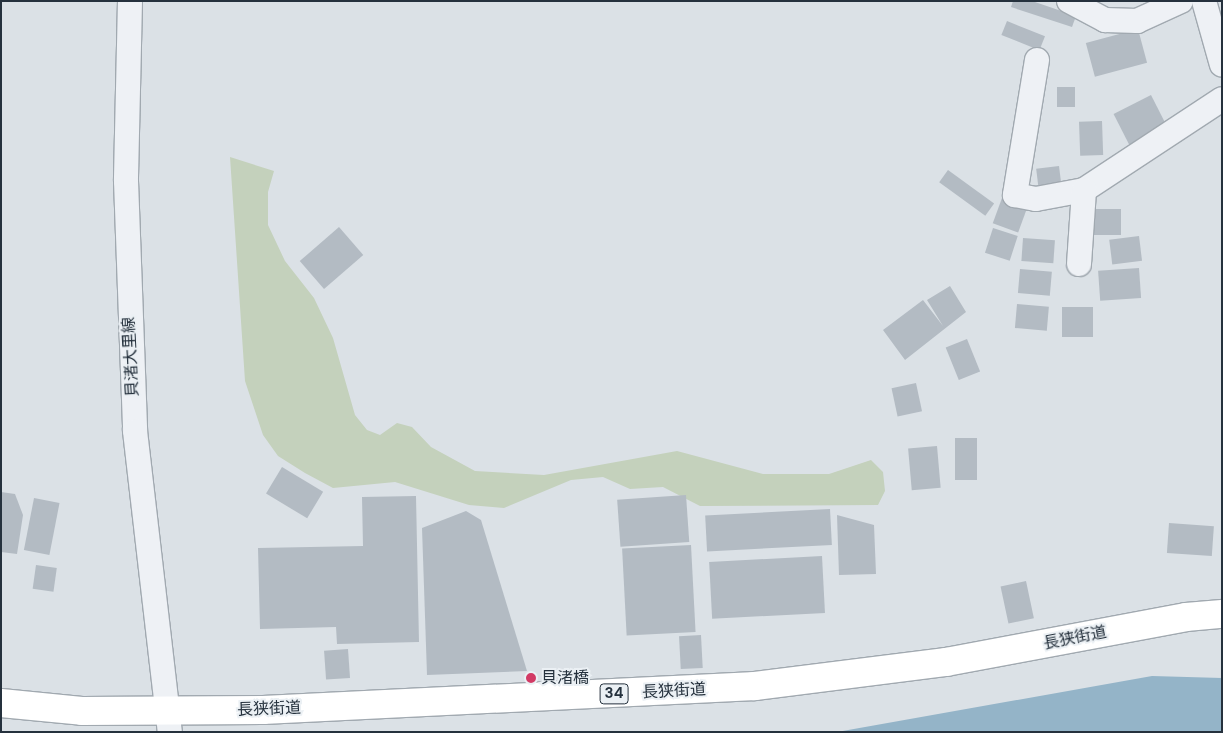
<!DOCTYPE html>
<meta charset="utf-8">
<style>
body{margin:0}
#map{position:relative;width:1223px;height:733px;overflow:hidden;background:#dbe1e6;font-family:"DM Sans","Noto Sans JP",sans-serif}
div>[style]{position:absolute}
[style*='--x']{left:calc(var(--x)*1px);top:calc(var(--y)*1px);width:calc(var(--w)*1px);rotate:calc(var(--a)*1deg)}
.green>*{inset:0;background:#c4d1bc}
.water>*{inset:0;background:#94b4c8}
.building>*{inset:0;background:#b3bbc3;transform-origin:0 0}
.roads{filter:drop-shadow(1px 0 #a1a9b0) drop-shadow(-1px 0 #a1a9b0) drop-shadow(0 1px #a1a9b0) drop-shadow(0 -1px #a1a9b0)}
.minor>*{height:24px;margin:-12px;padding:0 12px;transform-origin:12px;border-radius:12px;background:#eef1f5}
.major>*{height:28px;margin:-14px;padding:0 14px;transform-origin:14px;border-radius:14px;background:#fff}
.dots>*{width:14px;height:14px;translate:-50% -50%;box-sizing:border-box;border:2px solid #ebf0f4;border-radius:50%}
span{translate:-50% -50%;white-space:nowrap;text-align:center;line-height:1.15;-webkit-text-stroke:4px #ebf0f4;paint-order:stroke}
.shield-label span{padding:1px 4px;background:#ebf0f4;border:1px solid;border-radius:4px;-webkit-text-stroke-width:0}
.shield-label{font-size:15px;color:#25313d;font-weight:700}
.street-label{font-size:16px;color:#25313d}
.poi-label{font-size:16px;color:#25313d}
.left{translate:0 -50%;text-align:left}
.frame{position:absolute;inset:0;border:2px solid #25313d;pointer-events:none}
</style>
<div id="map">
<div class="green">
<div style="clip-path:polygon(230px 157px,274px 171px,268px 192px,268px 225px,285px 261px,314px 298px,333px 338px,355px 415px,367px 430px,380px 435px,397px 423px,412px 427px,431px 447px,475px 471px,544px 475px,677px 451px,763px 474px,829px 474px,871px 460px,883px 472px,885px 491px,878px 505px,700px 506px,663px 487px,630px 489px,603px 477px,571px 480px,504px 508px,469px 505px,395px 482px,333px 488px,305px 473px,278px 456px,263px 435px,245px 381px)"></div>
</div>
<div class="water">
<div style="clip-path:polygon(1152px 676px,1222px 678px,1222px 732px,837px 732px)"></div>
</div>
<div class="building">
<div style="clip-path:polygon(1013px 1px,1032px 1px,1076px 16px,1072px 27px,1011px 7px)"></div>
<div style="left:1007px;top:21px;width:41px;height:15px;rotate:22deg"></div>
<div style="left:1138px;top:29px;width:35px;height:54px;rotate:75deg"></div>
<div style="left:1057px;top:87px;width:18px;height:20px"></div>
<div style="left:1151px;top:95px;width:35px;height:42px;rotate:63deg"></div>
<div style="left:1102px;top:121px;width:34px;height:23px;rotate:88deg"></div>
<div style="left:1059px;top:166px;width:17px;height:23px;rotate:83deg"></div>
<div style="left:948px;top:170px;width:57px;height:15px;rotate:36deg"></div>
<div style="left:1002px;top:198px;width:27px;height:27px;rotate:20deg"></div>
<div style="left:1091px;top:209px;width:30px;height:26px"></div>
<div style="left:339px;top:227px;width:37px;height:52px;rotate:49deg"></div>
<div style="left:993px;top:228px;width:26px;height:26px;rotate:18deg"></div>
<div style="left:1139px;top:236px;width:25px;height:30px;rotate:83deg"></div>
<div style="left:1023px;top:238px;width:32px;height:23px;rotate:4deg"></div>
<div style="left:1139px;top:268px;width:30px;height:41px;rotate:86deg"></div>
<div style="left:1020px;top:269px;width:32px;height:24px;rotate:5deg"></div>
<div style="clip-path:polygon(950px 286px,966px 312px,905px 360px,883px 330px,923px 300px,943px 326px,927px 300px)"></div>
<div style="left:1017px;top:304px;width:32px;height:24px;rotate:5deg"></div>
<div style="left:1062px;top:307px;width:31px;height:30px"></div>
<div style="left:967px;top:339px;width:35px;height:23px;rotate:68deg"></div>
<div style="left:916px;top:383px;width:29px;height:25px;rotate:78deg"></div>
<div style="left:955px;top:438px;width:22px;height:42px"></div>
<div style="left:937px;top:446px;width:42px;height:29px;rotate:85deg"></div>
<div style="left:282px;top:467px;width:48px;height:31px;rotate:31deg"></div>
<div style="clip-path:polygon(1px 492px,15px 494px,23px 515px,17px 554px,1px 552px)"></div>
<div style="left:686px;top:495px;width:47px;height:69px;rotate:86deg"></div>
<div style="clip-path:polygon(416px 496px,419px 642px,337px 644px,336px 627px,260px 629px,258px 548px,363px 546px,362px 497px)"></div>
<div style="left:34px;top:498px;width:26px;height:53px;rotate:11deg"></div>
<div style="left:830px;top:509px;width:36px;height:125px;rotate:87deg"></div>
<div style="clip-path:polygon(466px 511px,481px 520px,527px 671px,427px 675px,422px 528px)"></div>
<div style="clip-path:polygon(837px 515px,874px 525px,876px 574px,839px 575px)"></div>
<div style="left:1169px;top:523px;width:45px;height:30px;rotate:4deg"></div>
<div style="left:691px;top:545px;width:87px;height:69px;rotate:87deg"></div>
<div style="left:822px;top:556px;width:57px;height:113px;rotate:87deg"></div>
<div style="left:36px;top:565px;width:21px;height:24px;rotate:8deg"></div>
<div style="left:1026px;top:581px;width:38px;height:26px;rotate:78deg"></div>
<div style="left:701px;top:635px;width:33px;height:22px;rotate:87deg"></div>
<div style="left:348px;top:649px;width:29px;height:24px;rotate:86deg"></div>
</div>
<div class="roads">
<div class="minor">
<div style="--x:130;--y:1;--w:180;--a:91.3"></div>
<div style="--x:126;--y:181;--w:250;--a:87.9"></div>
<div style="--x:135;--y:431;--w:303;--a:83.4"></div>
<div style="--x:1069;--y:1;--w:41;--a:27.8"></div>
<div style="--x:1105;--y:20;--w:32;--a:2"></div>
<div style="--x:1137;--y:21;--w:48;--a:-24.4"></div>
<div style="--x:1204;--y:1;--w:66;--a:74.3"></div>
<div style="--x:1037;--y:60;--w:137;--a:99.3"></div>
<div style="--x:1015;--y:195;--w:21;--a:11"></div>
<div style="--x:1036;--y:199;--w:49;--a:-10.6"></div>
<div style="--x:1084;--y:190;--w:165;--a:-33.4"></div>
<div style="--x:1079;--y:264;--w:74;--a:-86.1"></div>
</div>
<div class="major">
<div style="--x:1;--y:703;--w:81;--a:5.6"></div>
<div style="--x:82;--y:711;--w:181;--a:-0.3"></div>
<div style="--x:263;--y:710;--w:493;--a:-2.8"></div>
<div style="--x:755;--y:686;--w:193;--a:-7.2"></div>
<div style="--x:946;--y:662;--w:244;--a:-10.6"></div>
<div style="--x:1186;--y:617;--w:36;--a:-5"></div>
</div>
</div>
<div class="dots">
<div style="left:531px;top:678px;background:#d23a65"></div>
</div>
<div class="shield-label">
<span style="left:614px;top:694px">34</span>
</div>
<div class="street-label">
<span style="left:131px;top:357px;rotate:-93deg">貝渚大里線</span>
<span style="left:1075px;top:638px;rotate:-11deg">長狭街道</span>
<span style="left:674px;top:691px;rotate:-3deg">長狭街道</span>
<span style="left:269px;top:709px;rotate:-2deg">長狭街道</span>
</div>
<div class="poi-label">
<span class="left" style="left:541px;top:678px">貝渚橋</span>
</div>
<div class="frame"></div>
</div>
